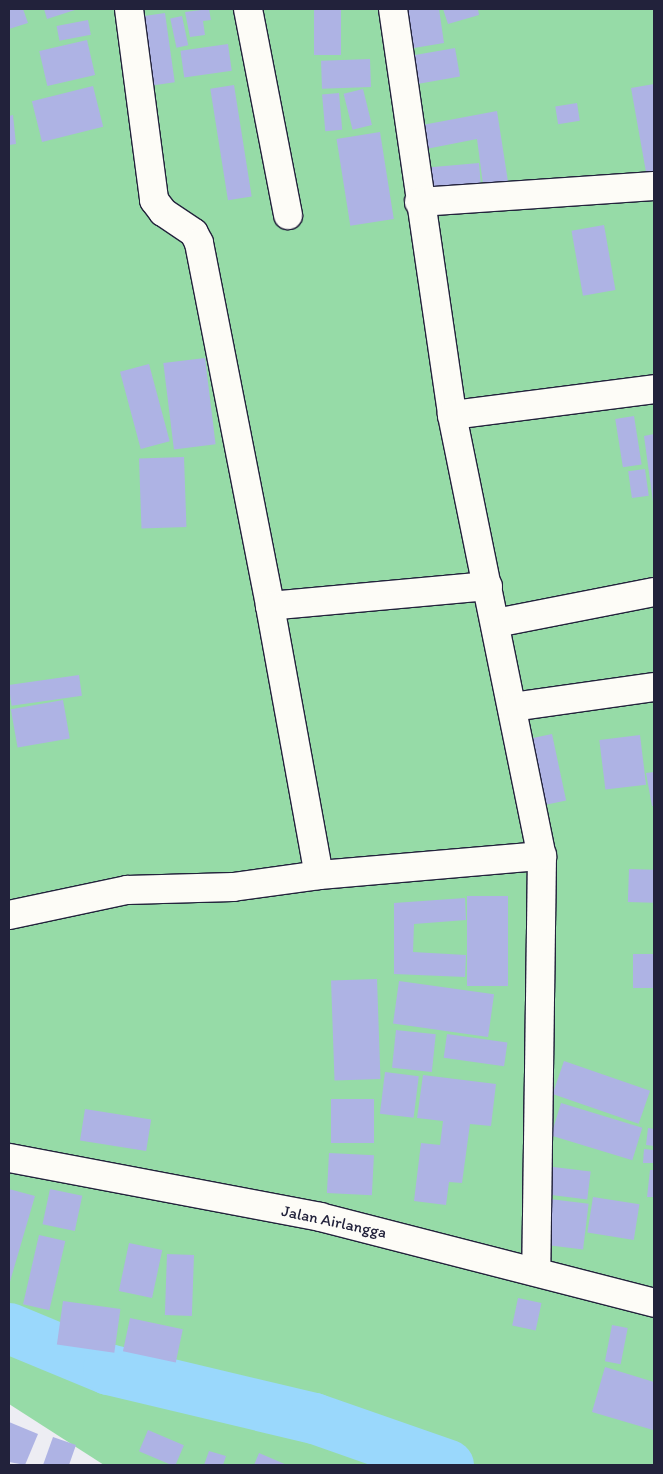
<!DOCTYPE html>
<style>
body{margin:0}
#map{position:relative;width:663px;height:1474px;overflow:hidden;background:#ededf3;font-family:Itim,sans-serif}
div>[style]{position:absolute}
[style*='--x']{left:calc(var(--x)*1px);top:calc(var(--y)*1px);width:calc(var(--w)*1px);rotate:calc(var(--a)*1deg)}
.green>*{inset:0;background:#96dba7}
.river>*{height:51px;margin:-25.5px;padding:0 25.5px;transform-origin:25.5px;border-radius:25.5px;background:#9ad8fc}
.building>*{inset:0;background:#aeb3e4;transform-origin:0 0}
.roads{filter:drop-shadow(1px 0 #22223b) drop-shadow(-1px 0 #22223b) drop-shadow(0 1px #22223b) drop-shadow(0 -1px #22223b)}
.minor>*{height:28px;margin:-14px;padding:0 14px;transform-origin:14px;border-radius:14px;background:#fdfcf7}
span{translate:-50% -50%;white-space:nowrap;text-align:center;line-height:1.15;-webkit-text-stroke:4px #fdfcf7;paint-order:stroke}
.street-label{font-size:16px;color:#22223b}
.frame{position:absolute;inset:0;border:10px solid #22223b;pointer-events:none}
</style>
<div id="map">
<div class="green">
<div style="clip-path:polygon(9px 9px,654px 9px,654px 1465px,104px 1465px,9px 1404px)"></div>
</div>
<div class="river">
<div style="--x:9;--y:1328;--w:107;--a:22.5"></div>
<div style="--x:108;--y:1369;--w:212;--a:13.4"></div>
<div style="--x:314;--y:1418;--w:142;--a:19.3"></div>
</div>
<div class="building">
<div style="clip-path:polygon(9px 9px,23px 9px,28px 23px,9px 29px)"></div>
<div style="clip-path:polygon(44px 9px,78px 9px,47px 19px)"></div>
<div style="clip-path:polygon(209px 9px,211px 20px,203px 21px,205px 35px,190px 37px,185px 12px)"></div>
<div style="left:314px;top:9px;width:27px;height:46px"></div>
<div style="clip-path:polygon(402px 9px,439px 9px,444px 43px,408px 49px)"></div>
<div style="clip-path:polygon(443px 9px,478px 9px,479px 15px,448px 24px)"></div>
<div style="left:165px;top:13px;width:70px;height:28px;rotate:82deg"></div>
<div style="left:182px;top:16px;width:30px;height:12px;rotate:78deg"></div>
<div style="left:88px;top:20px;width:15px;height:32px;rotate:79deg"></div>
<div style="left:87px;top:40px;width:36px;height:49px;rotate:77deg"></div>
<div style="left:228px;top:44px;width:27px;height:48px;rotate:82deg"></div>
<div style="left:455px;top:48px;width:29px;height:52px;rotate:80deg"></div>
<div style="left:370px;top:59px;width:28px;height:49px;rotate:88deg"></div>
<div style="clip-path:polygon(654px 84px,654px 171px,646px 172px,631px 88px)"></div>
<div style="left:234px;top:85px;width:113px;height:24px;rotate:81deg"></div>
<div style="left:93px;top:86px;width:42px;height:63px;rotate:76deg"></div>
<div style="left:363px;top:89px;width:37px;height:20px;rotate:76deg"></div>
<div style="left:339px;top:93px;width:37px;height:17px;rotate:85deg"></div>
<div style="left:577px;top:103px;width:18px;height:22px;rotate:81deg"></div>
<div style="clip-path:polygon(497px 111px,509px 188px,484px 192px,477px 139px,421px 150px,417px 126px)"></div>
<div style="clip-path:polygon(13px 115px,16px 144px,9px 145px,9px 116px)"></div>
<div style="left:380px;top:132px;width:88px;height:44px;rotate:81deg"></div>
<div style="left:479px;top:163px;width:25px;height:60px;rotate:85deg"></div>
<div style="left:604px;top:225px;width:66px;height:33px;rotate:80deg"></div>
<div style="left:205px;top:358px;width:87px;height:42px;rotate:83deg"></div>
<div style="left:149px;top:364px;width:80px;height:30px;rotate:75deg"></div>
<div style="left:634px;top:416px;width:49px;height:19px;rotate:81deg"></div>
<div style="clip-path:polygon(654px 434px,654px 502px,653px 502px,644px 436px)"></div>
<div style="left:184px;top:457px;width:70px;height:45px;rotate:88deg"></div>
<div style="left:645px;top:469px;width:27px;height:17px;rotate:82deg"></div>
<div style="left:79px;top:675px;width:21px;height:71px;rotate:82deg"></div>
<div style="left:63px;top:700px;width:39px;height:53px;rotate:80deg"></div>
<div style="left:552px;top:734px;width:68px;height:28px;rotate:78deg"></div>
<div style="left:640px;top:735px;width:50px;height:41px;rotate:83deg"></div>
<div style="clip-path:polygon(654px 772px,654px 806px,652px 806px,646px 773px)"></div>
<div style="left:629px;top:869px;width:25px;height:33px;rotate:2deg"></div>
<div style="left:467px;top:896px;width:41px;height:90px"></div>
<div style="clip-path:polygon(465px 898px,466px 920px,414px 924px,413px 952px,466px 955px,465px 977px,394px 974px,394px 903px)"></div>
<div style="left:633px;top:954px;width:21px;height:34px"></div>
<div style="left:377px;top:979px;width:100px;height:46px;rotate:88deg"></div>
<div style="left:399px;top:981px;width:96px;height:43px;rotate:8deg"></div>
<div style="left:396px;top:1030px;width:40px;height:38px;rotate:6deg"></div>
<div style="left:447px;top:1034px;width:61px;height:24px;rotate:8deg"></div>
<div style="left:564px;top:1061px;width:91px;height:35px;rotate:19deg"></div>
<div style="left:385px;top:1072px;width:34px;height:42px;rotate:7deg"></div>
<div style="clip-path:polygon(423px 1075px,496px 1084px,491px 1126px,470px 1124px,462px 1183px,449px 1182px,446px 1205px,414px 1201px,421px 1143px,440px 1145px,443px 1121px,417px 1118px)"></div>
<div style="left:331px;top:1099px;width:43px;height:44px"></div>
<div style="left:561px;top:1103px;width:85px;height:34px;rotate:17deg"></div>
<div style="left:85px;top:1109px;width:67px;height:32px;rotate:9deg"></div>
<div style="clip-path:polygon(648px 1128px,654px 1129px,654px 1146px,646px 1145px)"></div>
<div style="clip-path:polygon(644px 1149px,654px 1150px,654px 1163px,643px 1163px)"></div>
<div style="left:329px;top:1153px;width:45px;height:40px;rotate:3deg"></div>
<div style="left:545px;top:1166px;width:46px;height:28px;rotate:7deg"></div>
<div style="clip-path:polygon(650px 1170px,654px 1170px,654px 1197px,647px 1197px)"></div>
<div style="clip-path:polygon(9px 1189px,35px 1196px,9px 1285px)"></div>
<div style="left:50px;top:1189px;width:33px;height:36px;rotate:12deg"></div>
<div style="left:593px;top:1197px;width:47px;height:36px;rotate:9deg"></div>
<div style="left:542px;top:1198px;width:47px;height:46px;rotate:7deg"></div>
<div style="left:39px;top:1235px;width:27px;height:71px;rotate:13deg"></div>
<div style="left:129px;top:1243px;width:34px;height:49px;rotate:12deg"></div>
<div style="left:167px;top:1254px;width:27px;height:61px;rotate:2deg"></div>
<div style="left:518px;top:1298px;width:24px;height:28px;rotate:12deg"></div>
<div style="left:63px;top:1301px;width:58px;height:44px;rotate:8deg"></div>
<div style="left:130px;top:1318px;width:54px;height:34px;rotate:12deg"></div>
<div style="left:612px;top:1325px;width:16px;height:37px;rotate:11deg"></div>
<div style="clip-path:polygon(605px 1367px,654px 1382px,653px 1430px,592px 1412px)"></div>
<div style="clip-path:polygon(9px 1422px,38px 1434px,25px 1465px,9px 1462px)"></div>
<div style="left:148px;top:1430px;width:39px;height:23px;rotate:23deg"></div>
<div style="clip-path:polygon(53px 1437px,76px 1445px,69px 1465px,43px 1465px)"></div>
<div style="clip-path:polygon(209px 1451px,226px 1456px,223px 1465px,204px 1465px)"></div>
<div style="clip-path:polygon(259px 1453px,287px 1465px,254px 1465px)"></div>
</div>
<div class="roads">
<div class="minor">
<div style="--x:129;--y:9;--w:193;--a:82.5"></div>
<div style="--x:154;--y:200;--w:15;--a:53"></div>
<div style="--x:163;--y:212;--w:37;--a:34"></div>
<div style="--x:194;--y:233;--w:11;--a:63"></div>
<div style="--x:199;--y:243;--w:370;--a:78.9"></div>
<div style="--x:248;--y:9;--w:210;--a:79"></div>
<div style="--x:393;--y:9;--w:410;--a:81.7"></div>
<div style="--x:452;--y:415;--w:450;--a:78.5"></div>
<div style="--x:542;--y:856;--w:413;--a:90.8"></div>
<div style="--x:419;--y:202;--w:236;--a:-3.9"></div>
<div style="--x:452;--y:415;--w:204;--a:-7.3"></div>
<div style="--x:488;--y:586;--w:219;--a:174.8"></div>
<div style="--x:270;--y:606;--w:273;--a:79.7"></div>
<div style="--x:319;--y:875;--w:224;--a:-4.9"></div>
<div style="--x:496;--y:623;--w:161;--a:-11.1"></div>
<div style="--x:513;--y:707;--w:142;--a:-8.1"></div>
<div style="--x:9;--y:915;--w:121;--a:-12"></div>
<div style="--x:127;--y:890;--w:106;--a:-1.6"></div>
<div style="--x:233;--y:887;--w:87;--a:-7.9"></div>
<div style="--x:9;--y:1158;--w:317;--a:10.7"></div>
<div style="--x:320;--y:1217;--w:345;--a:14.4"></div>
</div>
</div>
<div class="street-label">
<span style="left:334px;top:1222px;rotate:12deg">Jalan Airlangga</span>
</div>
<div class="frame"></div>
</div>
